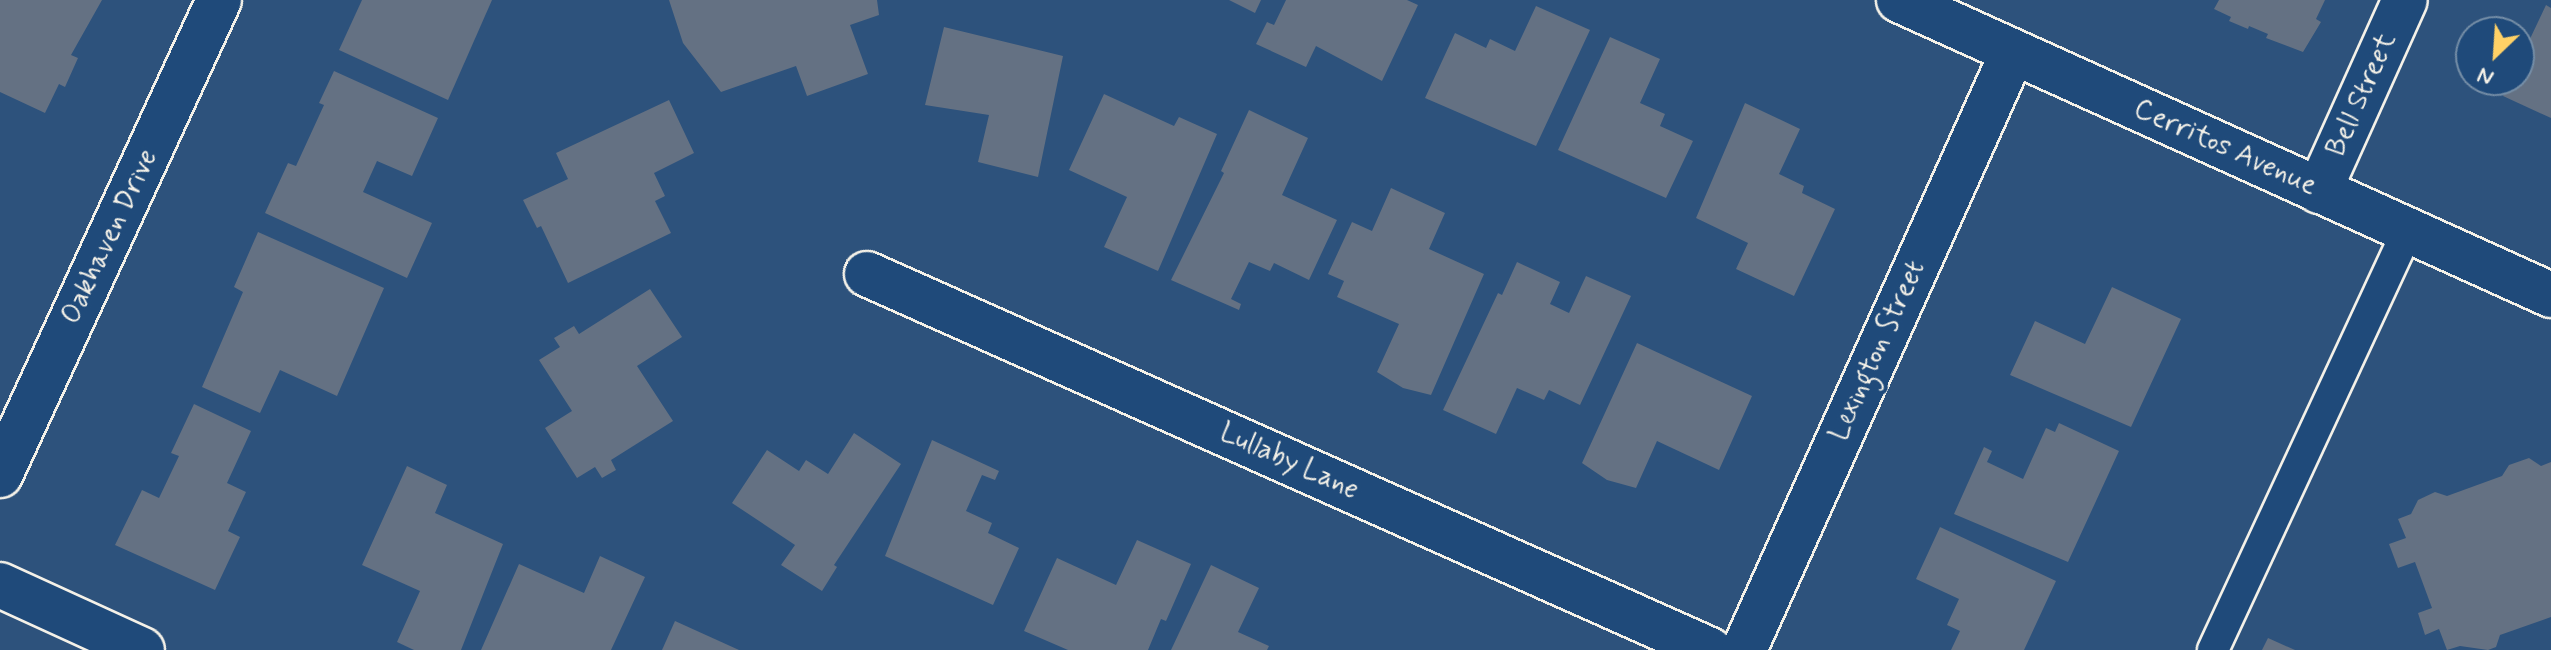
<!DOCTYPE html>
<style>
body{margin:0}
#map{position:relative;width:2551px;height:650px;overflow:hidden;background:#2d527c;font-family:Mynerve,sans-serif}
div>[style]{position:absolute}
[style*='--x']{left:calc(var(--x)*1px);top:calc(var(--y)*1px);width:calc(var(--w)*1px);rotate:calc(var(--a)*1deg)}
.building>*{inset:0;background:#647183}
.roads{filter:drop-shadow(2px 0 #f4f1e8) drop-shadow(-2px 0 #f4f1e8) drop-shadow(0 2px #f4f1e8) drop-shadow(0 -2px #f4f1e8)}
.lane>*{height:30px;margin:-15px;padding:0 15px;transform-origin:15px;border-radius:15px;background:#1f4a7a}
.street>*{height:44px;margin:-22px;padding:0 22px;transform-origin:22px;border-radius:22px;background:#1f4a7a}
.secondary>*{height:44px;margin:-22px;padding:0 22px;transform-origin:22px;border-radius:22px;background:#1f4a7a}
span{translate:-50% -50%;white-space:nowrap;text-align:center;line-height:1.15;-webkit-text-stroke:8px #1f4a7a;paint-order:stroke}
.street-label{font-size:28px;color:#f4f1e8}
.north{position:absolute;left:2455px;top:16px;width:80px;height:80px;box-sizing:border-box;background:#1f4a7a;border:2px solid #748da6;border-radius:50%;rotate:205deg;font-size:22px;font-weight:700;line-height:32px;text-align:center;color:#f4f1e8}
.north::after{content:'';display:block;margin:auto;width:28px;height:36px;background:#ffd166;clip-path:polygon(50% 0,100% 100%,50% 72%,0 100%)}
</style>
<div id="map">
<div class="building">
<div style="clip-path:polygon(0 0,102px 0,71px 55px,78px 58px,65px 87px,59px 84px,45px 113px,0 92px)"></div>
<div style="clip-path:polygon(362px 0,492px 0,448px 100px,339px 50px)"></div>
<div style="clip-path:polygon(669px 0,877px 0,879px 15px,850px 25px,868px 74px,807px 96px,796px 66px,721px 92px,683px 43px)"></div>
<div style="clip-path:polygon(1229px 0,1261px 0,1255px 13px)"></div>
<div style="clip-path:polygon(1286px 0,1407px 0,1418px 5px,1382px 81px,1316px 46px,1306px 67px,1256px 44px,1267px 22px,1274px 25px)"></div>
<div style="clip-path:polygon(2219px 0,2325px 0,2316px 19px,2321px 22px,2303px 52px,2266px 38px,2268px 34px,2249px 26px,2248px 29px,2229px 21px,2231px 17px,2214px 9px)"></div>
<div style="clip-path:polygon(2546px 5px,2551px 8px,2551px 118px,2503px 96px,2511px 80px,2519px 80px,2519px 62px)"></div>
<div style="clip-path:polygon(1536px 6px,1590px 30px,1536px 146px,1425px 98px,1455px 33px,1486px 48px,1490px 39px,1515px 51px)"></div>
<div style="clip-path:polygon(944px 27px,1063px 56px,1038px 177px,978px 162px,989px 115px,925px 105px)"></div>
<div style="clip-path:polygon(1610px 37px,1660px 59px,1640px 103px,1665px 114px,1660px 126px,1693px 141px,1666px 198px,1558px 150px)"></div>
<div style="clip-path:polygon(334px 71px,438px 118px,412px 176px,377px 161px,363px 192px,432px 223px,407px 278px,265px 213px,288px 163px,296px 166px,324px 105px,319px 103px)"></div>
<div style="clip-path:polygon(1104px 94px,1174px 126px,1179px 117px,1217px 134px,1158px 271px,1104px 247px,1127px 197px,1069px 170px)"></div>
<div style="clip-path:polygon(669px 100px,694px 153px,654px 173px,665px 196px,655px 201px,671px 233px,568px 283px,541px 226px,537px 228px,523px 200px,568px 179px,556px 153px)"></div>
<div style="clip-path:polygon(1745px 103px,1800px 129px,1779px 174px,1804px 186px,1802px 193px,1835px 209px,1794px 296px,1736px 269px,1748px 243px,1696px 218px)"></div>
<div style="clip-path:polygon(1249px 110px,1308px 138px,1282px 195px,1337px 220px,1309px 280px,1274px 263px,1270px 271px,1249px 262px,1231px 299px,1241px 304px,1239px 310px,1171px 280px,1224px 173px,1221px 171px)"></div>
<div style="clip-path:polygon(1391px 188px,1445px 213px,1429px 249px,1484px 274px,1431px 395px,1403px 388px,1377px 372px,1399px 324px,1337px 297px,1344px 281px,1328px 274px,1352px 222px,1372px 231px)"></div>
<div style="clip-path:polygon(258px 232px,384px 288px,337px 396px,280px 370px,260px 413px,202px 387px,243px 292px,234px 287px)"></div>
<div style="clip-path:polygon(1517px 262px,1560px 282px,1550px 304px,1569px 313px,1586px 276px,1631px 296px,1580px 405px,1549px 390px,1544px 400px,1517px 388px,1496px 434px,1443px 410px,1498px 293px,1502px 295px)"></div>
<div style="clip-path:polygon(2112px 287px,2181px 319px,2131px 427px,2010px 375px,2035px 321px,2085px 344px)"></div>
<div style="clip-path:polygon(650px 289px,682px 337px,637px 366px,673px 421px,611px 460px,616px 470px,602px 478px,595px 467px,577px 478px,545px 428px,572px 411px,539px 360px,560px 347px,554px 338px,574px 326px,579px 334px)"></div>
<div style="clip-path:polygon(1637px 343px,1752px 396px,1719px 470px,1657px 441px,1636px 488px,1607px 480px,1582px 463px)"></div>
<div style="clip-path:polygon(194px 404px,251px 431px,227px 483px,246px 492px,228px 531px,240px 537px,215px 590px,115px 545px,142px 490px,159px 498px,179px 456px,171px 453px)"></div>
<div style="clip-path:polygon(2059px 423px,2119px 451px,2068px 562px,1954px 514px,1984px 447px,1992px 451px,1987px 462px,2023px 479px,2046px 428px,2055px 432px)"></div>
<div style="clip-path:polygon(854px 433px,901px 464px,834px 565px,837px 567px,822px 591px,781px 565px,795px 545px,732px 503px,767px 450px,799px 471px,806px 460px,828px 474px)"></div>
<div style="clip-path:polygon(932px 440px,999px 471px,995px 480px,982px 475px,966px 511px,992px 523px,988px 533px,1019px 548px,993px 605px,885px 556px)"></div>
<div style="clip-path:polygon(2529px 458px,2541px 466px,2551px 462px,2551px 617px,2500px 635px,2496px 647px,2488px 650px,2460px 646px,2447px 650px,2439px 629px,2425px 635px,2418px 613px,2432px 608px,2415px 562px,2398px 568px,2389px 544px,2406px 538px,2398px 519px,2411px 514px,2418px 500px,2435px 492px,2447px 496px,2502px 476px,2509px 465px)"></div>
<div style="clip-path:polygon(407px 466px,447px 485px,435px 513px,503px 544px,461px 650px,414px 650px,397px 642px,420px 591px,362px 565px)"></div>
<div style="clip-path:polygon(1940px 527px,2056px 581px,2024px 650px,1951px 650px,1960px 631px,1947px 625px,1959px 599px,1916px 579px)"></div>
<div style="clip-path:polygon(1137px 540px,1191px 564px,1166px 621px,1161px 619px,1148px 650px,1068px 650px,1024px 631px,1057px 558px,1116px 585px)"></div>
<div style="clip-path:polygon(600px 556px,645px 577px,611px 650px,481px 650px,519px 564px,584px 593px)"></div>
<div style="clip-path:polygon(1211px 565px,1259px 588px,1238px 632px,1269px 646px,1267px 650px,1171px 650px)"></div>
<div style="clip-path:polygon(675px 621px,739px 650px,662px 650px)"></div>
<div style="clip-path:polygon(2268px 638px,2295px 650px,2262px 650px)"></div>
</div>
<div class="roads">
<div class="lane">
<div style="--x:2213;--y:650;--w:465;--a:-65.1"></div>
</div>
<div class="street">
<div style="--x:2319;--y:191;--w:209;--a:-65.8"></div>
<div style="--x:867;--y:274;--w:923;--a:24.04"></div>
<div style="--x:0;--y:475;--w:523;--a:-65.25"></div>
<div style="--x:0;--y:585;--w:156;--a:24.6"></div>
<div style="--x:1744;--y:650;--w:656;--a:-65.78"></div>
</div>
<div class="secondary">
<div style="--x:1899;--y:0;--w:716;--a:24.34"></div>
</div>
</div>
<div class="street-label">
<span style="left:2362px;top:95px;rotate:-66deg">Bell Street</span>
<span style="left:2225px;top:148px;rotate:24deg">Cerritos Avenue</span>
<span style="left:110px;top:237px;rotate:-65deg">Oakhaven Drive</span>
<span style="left:1878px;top:351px;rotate:-66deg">Lexington Street</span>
<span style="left:1289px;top:462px;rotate:24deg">Lullaby Lane</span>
</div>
<div class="north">N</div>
</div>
